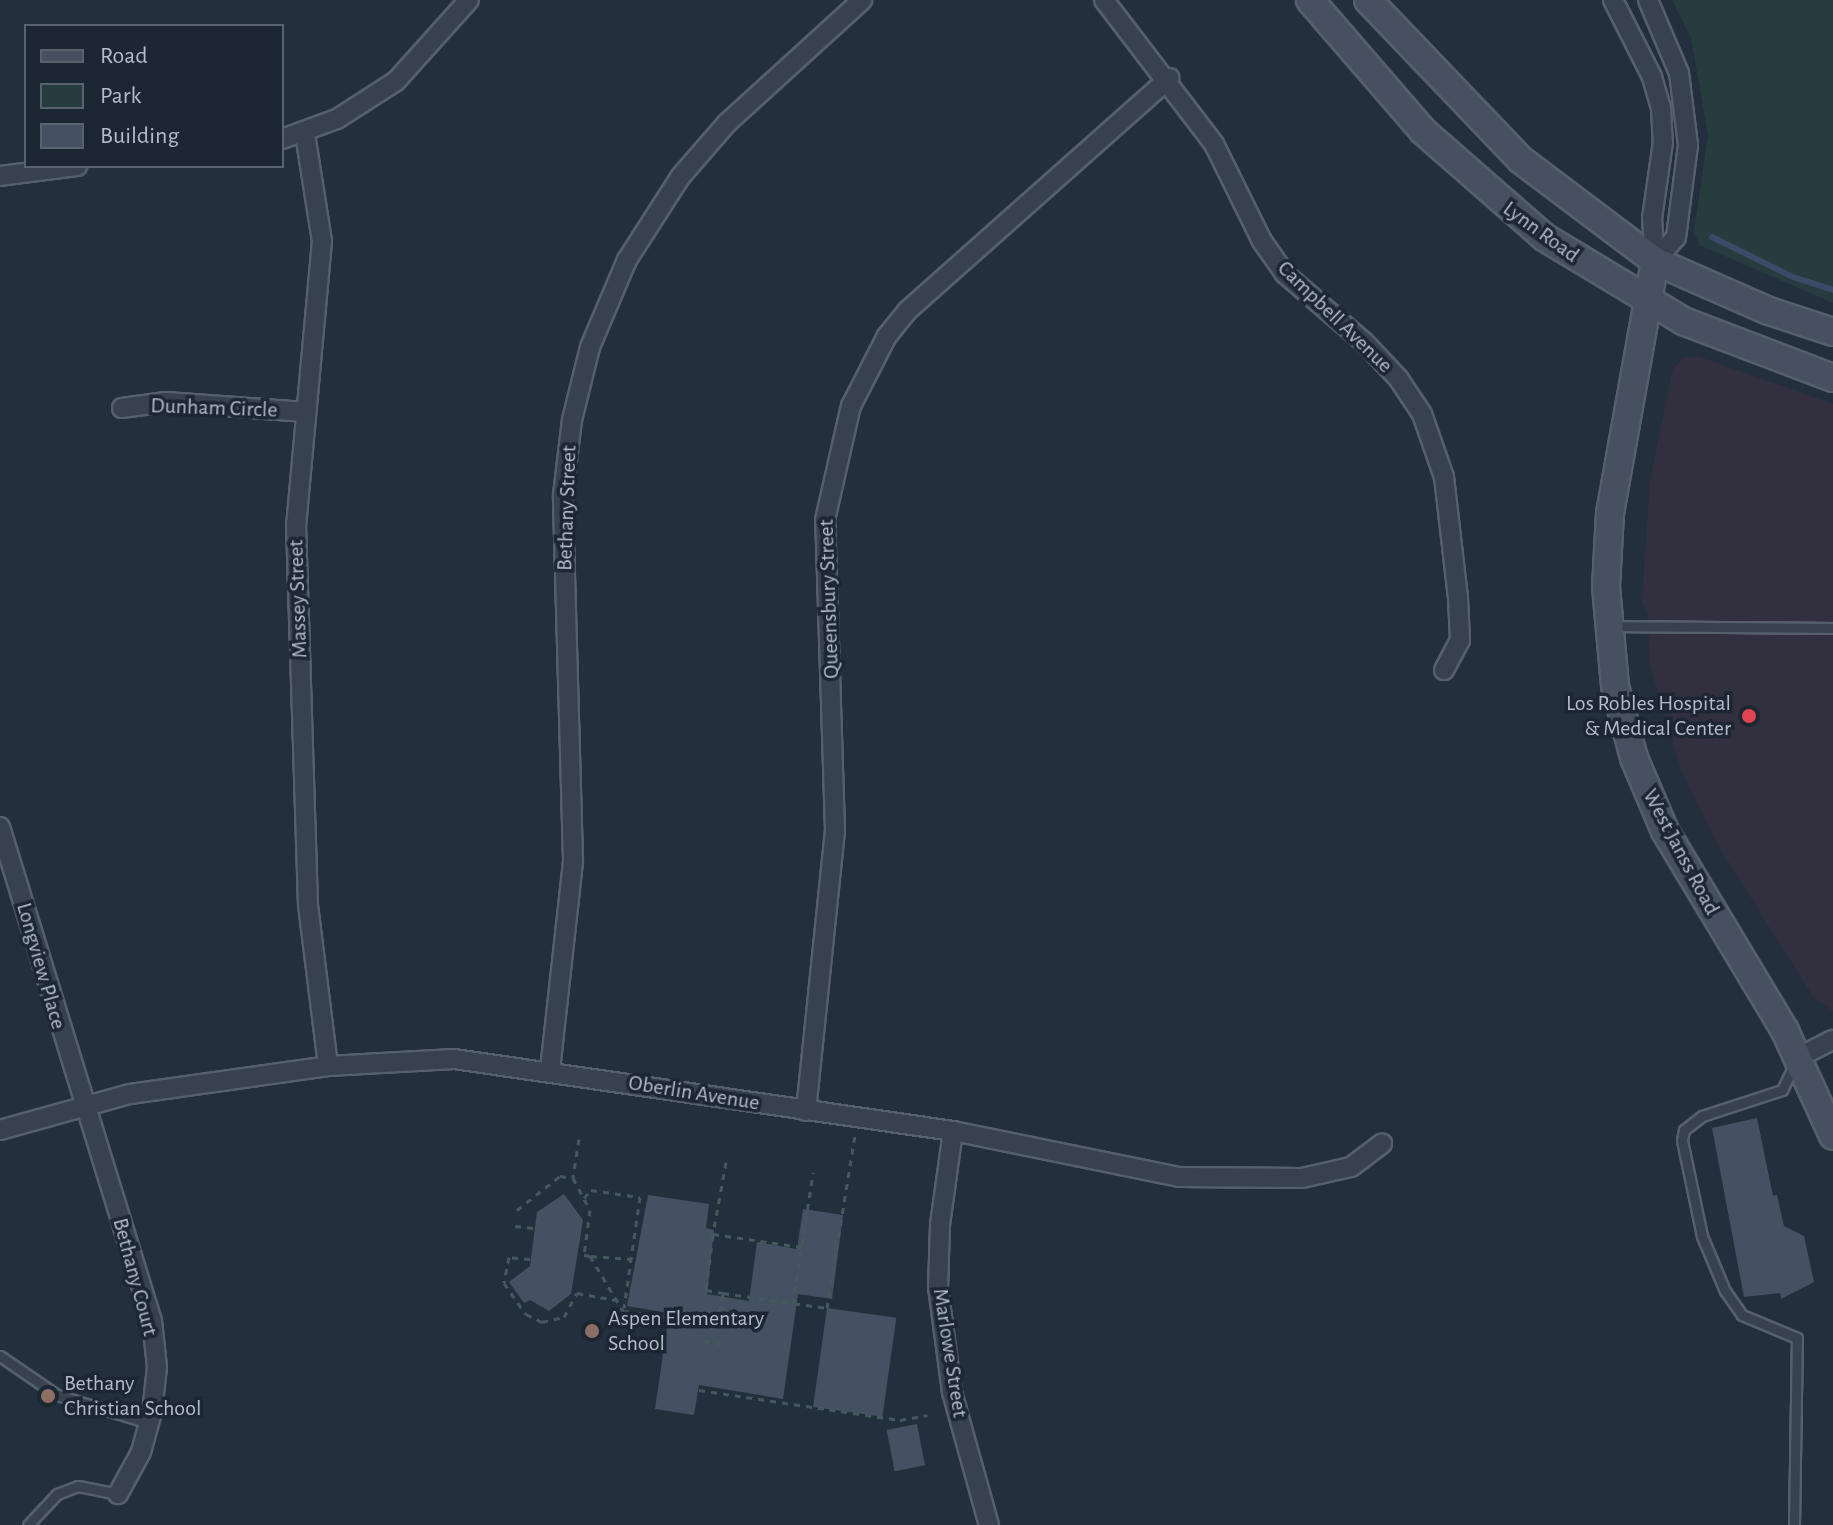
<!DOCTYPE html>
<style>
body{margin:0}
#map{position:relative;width:1833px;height:1525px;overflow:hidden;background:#242f3e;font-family:"Alegreya Sans",sans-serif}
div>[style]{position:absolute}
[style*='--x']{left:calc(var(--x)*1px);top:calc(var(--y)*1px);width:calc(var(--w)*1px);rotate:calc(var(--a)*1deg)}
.medical>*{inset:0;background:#32303f}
.green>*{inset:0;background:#263c3f}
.stream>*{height:6px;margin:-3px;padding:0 3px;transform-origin:3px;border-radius:3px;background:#394c67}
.building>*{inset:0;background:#455162;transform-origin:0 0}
.path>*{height:3px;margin-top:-1.5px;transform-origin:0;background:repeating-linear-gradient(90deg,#44595c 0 6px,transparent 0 12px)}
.roads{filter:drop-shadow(2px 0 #565f6c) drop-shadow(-2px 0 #565f6c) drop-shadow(0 2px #565f6c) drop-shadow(0 -2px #565f6c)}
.service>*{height:9px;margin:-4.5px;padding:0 4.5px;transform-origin:4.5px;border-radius:4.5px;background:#38414e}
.minor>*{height:18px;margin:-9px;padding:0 9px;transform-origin:9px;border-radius:9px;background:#38414e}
.secondary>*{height:26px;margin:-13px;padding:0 13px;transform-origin:13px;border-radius:13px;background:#465061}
.dots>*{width:22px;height:22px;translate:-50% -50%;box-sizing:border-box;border:4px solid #1d2633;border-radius:50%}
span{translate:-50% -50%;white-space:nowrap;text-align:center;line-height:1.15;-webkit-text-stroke:7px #1d2633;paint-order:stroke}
.street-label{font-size:22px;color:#b4bcc9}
.poi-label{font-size:22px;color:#b4bcc9}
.right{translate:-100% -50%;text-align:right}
.left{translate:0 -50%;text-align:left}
.legend{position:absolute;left:24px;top:24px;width:260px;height:144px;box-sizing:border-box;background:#1d2633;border:2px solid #59626f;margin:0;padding:10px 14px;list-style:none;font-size:24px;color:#b4bcc9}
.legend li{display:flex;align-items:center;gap:16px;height:40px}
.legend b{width:40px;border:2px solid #59626f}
</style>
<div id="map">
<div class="medical">
<div style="clip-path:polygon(1697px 356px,1833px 404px,1833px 1011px,1814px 998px,1716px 842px,1681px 770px,1649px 662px,1648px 612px,1642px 602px,1650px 480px,1673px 369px,1683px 358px)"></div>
</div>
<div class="green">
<div style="clip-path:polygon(1672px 0,1833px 0,1833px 303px,1699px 245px,1694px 231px,1708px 135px,1691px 38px)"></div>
</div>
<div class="stream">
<div style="--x:1712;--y:237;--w:90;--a:26.3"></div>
<div style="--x:1793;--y:277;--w:42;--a:18"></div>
</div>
<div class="building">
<div style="clip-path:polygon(1757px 1118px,1773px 1196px,1777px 1195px,1784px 1226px,1804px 1236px,1814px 1282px,1781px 1299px,1780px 1293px,1744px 1297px,1712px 1128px)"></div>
<div style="clip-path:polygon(564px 1194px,583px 1220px,571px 1294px,549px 1311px,530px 1300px,524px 1303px,509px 1282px,530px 1266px,537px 1212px)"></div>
<div style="clip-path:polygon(648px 1195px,709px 1204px,706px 1228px,714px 1230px,707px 1294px,749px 1301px,757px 1242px,797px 1249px,803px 1209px,843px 1215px,832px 1299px,798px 1294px,783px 1399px,699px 1385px,694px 1415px,655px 1409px,669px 1313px,627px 1306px)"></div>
<div style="left:827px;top:1308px;width:70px;height:100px;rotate:8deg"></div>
<div style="left:917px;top:1424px;width:42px;height:31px;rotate:79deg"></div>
</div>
<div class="path">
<div style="--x:579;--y:1139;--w:39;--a:99"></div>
<div style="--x:573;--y:1178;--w:36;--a:62"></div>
<div style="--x:590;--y:1210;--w:45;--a:97.6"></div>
<div style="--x:584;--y:1255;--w:6;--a:9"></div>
<div style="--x:590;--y:1256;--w:64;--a:59"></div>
<div style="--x:623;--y:1311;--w:101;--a:8"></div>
<div style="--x:726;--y:1162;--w:73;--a:100.2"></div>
<div style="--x:713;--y:1234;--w:90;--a:8.3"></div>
<div style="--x:584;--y:1198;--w:11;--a:-49"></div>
<div style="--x:591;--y:1190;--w:49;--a:8.1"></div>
<div style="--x:640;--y:1197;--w:112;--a:98.2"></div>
<div style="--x:517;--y:1210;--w:55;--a:-38.3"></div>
<div style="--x:560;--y:1176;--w:13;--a:9"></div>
<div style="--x:515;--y:1226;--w:19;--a:6"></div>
<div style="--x:713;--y:1235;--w:55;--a:97.3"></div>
<div style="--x:706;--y:1290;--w:17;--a:10"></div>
<div style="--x:591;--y:1256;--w:40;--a:4.3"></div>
<div style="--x:530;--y:1259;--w:21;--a:-175"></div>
<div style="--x:509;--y:1257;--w:26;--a:101"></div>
<div style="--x:504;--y:1283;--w:38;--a:55"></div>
<div style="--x:526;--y:1314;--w:18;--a:27"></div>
<div style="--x:542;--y:1322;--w:23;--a:-13"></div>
<div style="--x:564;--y:1317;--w:27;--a:-62"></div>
<div style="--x:577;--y:1293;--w:45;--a:10.3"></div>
<div style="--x:793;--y:1304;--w:133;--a:-81.3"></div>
<div style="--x:717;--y:1324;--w:32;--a:-79"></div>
<div style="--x:723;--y:1293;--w:105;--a:8.2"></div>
<div style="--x:827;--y:1308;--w:175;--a:-80.8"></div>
<div style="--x:704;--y:1341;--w:16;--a:11"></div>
<div style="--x:699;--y:1390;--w:203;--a:8.5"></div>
<div style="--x:900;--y:1420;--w:28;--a:-10"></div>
</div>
<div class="roads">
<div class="service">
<div style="--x:1613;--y:626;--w:220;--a:0.5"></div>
<div style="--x:0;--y:1356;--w:69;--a:34.4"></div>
<div style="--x:57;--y:1395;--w:96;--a:16.9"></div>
<div style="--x:28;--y:1525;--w:42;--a:-46.9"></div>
<div style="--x:57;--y:1494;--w:22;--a:-21"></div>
<div style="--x:78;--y:1486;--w:41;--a:11.3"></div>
<div style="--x:1794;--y:1525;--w:187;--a:-89.1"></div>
<div style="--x:1797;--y:1338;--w:60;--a:-157.3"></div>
<div style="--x:1742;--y:1315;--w:29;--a:-125"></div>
<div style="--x:1725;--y:1291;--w:60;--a:-112.7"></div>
<div style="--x:1702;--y:1236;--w:98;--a:-101.8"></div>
<div style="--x:1682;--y:1140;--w:10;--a:-79"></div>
<div style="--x:1684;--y:1130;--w:23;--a:-38"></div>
<div style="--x:1702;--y:1116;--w:84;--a:-18"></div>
<div style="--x:1782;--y:1090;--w:30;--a:-64"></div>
</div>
<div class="minor">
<div style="--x:1104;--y:0;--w:181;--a:52.6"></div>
<div style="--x:1214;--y:144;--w:108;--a:63.7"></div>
<div style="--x:1262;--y:241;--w:39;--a:55"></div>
<div style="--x:1284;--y:273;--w:106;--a:40.8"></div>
<div style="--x:1364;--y:342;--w:50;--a:46.6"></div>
<div style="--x:1398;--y:378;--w:43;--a:56.3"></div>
<div style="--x:1422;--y:414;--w:67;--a:70.8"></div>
<div style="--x:1444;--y:477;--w:122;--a:83.4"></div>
<div style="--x:1458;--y:598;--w:42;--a:87.3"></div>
<div style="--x:1460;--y:640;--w:34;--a:118"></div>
<div style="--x:1613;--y:0;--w:86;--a:63.1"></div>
<div style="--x:1652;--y:77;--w:32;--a:74"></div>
<div style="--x:1661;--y:108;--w:34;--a:87"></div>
<div style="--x:1663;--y:142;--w:77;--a:98.2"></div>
<div style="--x:1652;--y:218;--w:43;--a:86"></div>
<div style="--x:1648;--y:0;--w:79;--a:67"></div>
<div style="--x:1679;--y:73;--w:73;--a:82.9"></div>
<div style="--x:1688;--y:145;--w:93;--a:97.4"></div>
<div style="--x:1676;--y:237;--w:32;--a:131"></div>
<div style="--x:305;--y:134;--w:108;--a:81"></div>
<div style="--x:322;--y:241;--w:284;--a:95.2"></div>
<div style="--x:296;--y:524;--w:381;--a:88.2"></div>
<div style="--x:308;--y:905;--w:162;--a:82.9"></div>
<div style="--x:282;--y:139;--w:59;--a:-20"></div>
<div style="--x:337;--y:119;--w:70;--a:-32.8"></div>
<div style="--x:396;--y:81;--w:109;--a:-48"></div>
<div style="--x:0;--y:176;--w:78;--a:-7.4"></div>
<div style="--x:122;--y:408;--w:44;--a:-7.8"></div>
<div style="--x:166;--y:402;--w:140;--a:4.1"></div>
<div style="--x:0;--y:827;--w:517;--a:72.9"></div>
<div style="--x:152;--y:1321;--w:46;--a:83.8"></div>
<div style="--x:157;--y:1367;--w:45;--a:96.3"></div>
<div style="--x:152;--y:1412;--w:41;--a:105.4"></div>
<div style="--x:141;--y:1452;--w:48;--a:118.7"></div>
<div style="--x:1799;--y:1057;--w:38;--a:-27"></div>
<div style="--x:550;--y:1070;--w:211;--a:-83.7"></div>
<div style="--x:573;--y:860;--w:365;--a:-91.6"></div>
<div style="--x:563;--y:495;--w:76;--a:-83.2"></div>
<div style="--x:572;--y:420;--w:75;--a:-76.1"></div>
<div style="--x:590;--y:347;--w:95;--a:-67"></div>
<div style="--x:627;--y:260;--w:100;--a:-57.3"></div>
<div style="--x:681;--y:176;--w:70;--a:-49"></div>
<div style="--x:727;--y:123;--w:183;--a:-42.3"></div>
<div style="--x:806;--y:1111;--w:281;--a:-84.1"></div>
<div style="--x:835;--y:831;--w:311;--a:-91.8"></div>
<div style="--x:825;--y:520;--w:117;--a:-77.2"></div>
<div style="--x:851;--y:406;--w:79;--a:-62.8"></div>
<div style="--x:887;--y:336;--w:32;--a:-51"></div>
<div style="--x:907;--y:311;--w:351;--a:-41.6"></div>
<div style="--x:0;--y:1130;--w:135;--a:-15.5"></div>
<div style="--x:130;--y:1094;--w:200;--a:-8"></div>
<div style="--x:328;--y:1066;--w:126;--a:-3.2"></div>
<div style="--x:454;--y:1059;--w:504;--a:8.21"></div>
<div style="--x:953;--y:1131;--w:231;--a:11.5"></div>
<div style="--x:1179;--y:1177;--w:123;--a:0.5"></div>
<div style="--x:1302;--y:1178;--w:50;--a:-12.7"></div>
<div style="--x:1351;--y:1167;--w:39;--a:-37"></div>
<div style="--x:953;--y:1131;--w:95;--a:97.9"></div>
<div style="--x:940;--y:1225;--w:62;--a:91.8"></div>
<div style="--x:938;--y:1287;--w:106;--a:82.4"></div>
<div style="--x:952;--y:1392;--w:138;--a:74.5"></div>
</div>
<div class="secondary">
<div style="--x:1310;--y:0;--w:173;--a:49.2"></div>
<div style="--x:1423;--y:131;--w:161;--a:41.2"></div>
<div style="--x:1544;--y:237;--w:162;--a:31.1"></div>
<div style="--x:1683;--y:321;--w:160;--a:20.8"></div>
<div style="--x:1368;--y:0;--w:221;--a:46.3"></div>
<div style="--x:1521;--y:160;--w:168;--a:37"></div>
<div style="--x:1655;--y:261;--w:124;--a:23.7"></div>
<div style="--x:1769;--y:311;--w:67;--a:18.2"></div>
<div style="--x:1655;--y:261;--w:256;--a:100.1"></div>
<div style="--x:1610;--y:513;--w:74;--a:93.1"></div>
<div style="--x:1606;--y:587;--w:99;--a:84.8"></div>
<div style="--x:1615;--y:686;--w:74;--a:75.2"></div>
<div style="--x:1634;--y:758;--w:79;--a:67"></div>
<div style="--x:1665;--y:831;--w:233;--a:59"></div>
<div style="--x:1785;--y:1031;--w:115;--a:65.4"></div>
</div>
</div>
<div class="dots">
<div style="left:1749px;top:716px;background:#e0444e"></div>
<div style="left:592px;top:1331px;background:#8d6e63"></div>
<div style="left:48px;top:1396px;background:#8d6e63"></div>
</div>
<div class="street-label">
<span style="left:1541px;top:232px;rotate:36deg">Lynn Road</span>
<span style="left:1335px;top:317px;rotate:44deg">Campbell Avenue</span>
<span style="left:214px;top:408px;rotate:2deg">Dunham Circle</span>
<span style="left:567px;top:508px;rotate:-88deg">Bethany Street</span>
<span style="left:298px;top:599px;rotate:-92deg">Massey Street</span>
<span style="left:829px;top:599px;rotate:-92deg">Queensbury Street</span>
<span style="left:1681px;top:852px;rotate:62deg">West Janss Road</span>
<span style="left:41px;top:966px;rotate:74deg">Longview Place</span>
<span style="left:694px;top:1093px;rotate:9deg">Oberlin Avenue</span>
<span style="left:135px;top:1277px;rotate:75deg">Bethany Court</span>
<span style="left:950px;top:1353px;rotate:81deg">Marlowe Street</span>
</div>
<div class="poi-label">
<span class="right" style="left:1731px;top:716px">Los Robles Hospital<br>&amp; Medical Center</span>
<span class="left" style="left:608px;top:1331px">Aspen Elementary<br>School</span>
<span class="left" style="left:64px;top:1396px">Bethany<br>Christian School</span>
</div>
<ul class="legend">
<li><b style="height:10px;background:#465061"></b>Road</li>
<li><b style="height:22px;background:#263c3f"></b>Park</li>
<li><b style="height:22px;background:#455162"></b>Building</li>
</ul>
</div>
